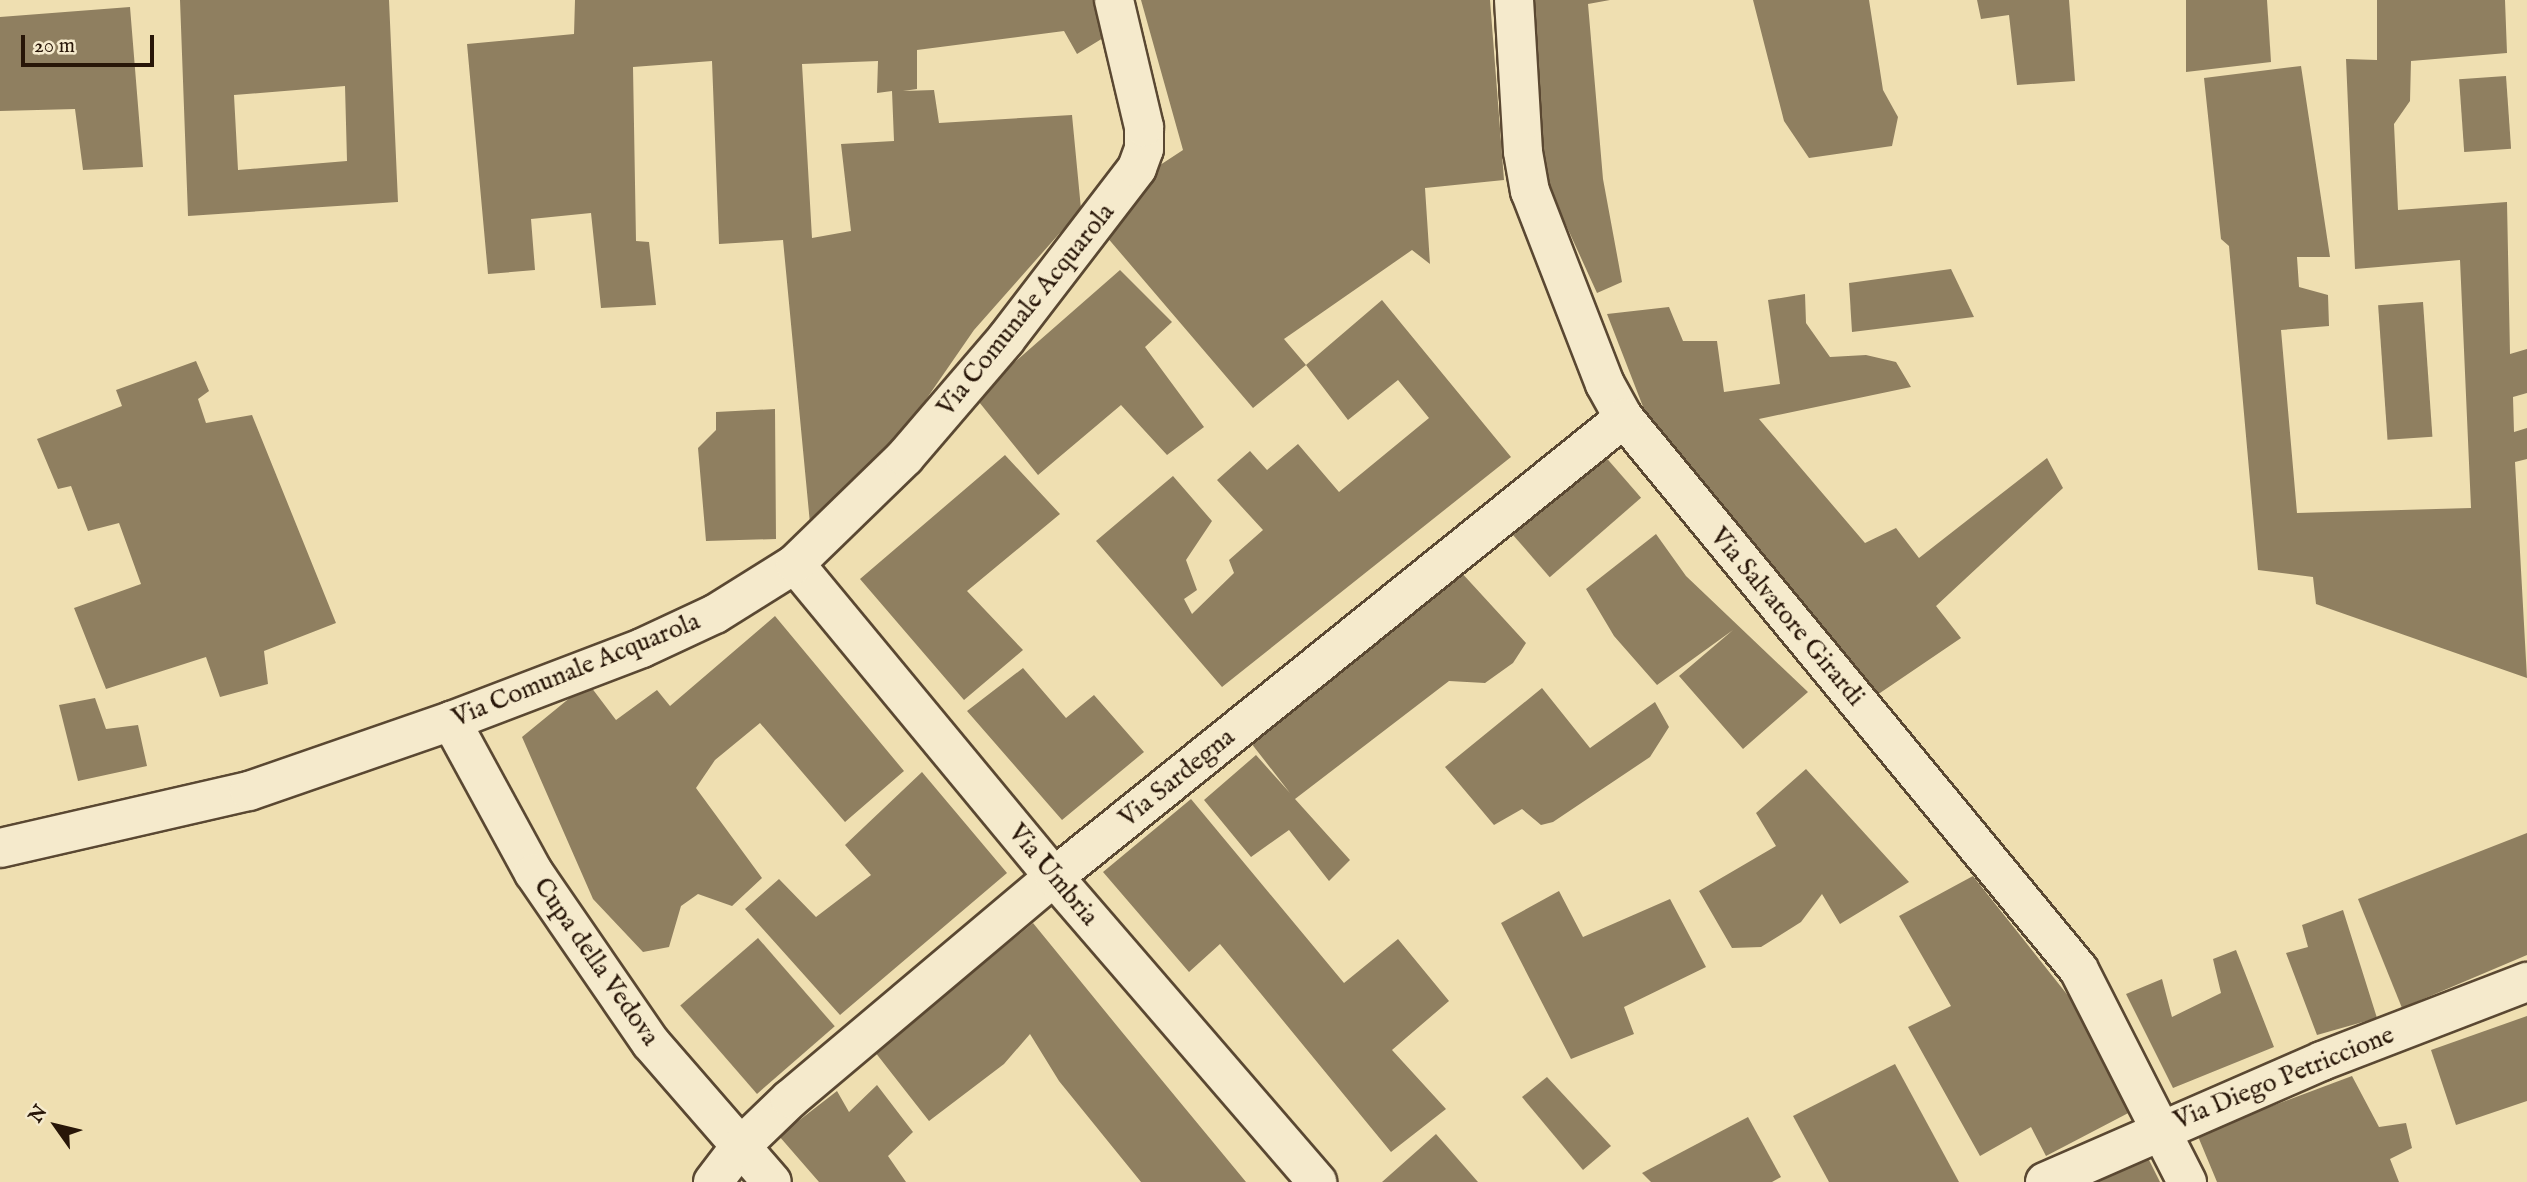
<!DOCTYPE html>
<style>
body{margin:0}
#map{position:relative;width:2527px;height:1182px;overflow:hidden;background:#efdfb1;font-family:"IM FELL English",serif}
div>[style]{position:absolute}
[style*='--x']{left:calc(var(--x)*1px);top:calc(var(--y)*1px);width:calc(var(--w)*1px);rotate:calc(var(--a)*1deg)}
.building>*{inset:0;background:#8f7f60;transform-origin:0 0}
.roads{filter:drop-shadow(2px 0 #5a4832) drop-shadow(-2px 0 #5a4832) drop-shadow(0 2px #5a4832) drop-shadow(0 -2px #5a4832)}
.minor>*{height:38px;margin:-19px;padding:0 19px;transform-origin:19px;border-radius:19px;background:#f5eacc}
span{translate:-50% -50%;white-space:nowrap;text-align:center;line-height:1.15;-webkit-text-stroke:5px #f5eacc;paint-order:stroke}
.street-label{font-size:26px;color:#281608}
.north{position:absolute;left:21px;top:1091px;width:70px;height:70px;-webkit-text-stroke:5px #f5eacc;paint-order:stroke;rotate:304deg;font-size:19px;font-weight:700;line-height:28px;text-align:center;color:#281608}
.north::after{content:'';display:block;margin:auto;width:24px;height:32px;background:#281608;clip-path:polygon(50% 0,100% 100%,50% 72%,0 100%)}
.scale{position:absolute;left:21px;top:35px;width:133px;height:32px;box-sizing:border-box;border:4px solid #281608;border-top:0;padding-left:9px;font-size:21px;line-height:24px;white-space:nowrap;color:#281608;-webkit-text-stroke:5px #f5eacc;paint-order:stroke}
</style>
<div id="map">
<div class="building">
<div style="clip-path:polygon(evenodd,180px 0,389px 0,398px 202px,188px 216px,180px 0,345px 86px,347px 161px,238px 170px,234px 95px,345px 86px)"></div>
<div style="clip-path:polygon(evenodd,575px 0,1097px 0,1108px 35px,1077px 54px,1064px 31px,917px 50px,917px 89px,903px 91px,934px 90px,939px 123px,1072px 115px,1081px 209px,974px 330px,871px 479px,811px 534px,783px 240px,719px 244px,712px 61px,633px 67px,636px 241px,649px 242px,656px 305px,601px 308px,591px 213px,531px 219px,535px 270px,488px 274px,467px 44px,574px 34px,575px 0,878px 61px,877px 93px,892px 91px,894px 141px,841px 144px,851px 231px,812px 238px,802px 64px,878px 61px)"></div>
<div style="clip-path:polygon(1141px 0,1490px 0,1504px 180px,1425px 188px,1430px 264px,1412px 250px,1284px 339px,1306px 365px,1253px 408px,1106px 236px,1154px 169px,1183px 150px)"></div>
<div style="clip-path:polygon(1530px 0,1610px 0,1588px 4px,1603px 179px,1622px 282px,1597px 293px,1546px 181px)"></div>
<div style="clip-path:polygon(1753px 0,1869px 0,1883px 90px,1898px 117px,1892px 146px,1809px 158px,1784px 121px)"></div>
<div style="clip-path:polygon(1977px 0,2069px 0,2075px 81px,2017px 85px,2009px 15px,1981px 19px)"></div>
<div style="clip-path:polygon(2186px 0,2267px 0,2271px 62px,2186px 72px)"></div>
<div style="clip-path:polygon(2377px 0,2505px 0,2507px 53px,2411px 61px,2410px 101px,2394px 124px,2398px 210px,2507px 202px,2510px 354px,2527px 349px,2527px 393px,2513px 397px,2514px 432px,2527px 428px,2527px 459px,2515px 462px,2527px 678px,2316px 604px,2313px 577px,2258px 570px,2229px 246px,2221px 239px,2204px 78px,2301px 66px,2330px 257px,2297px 257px,2299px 287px,2328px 295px,2329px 326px,2281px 330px,2297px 513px,2471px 508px,2460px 260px,2355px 269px,2346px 59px,2377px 60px)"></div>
<div style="clip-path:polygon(130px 7px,143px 167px,83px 170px,75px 109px,0 111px,0 17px)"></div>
<div style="left:2506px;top:76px;width:73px;height:47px;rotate:86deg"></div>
<div style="clip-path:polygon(1951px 269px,1974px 317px,1852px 332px,1849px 283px)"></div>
<div style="clip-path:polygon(1120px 270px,1172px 322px,1145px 347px,1204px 427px,1167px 455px,1121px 405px,1038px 475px,975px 397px)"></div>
<div style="clip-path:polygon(1805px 294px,1806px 323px,1830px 357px,1866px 355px,1896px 362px,1911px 387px,1759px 419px,1865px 543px,1896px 528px,1919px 558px,2047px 458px,2063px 488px,1936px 606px,1961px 638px,1877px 695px,1654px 435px,1607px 314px,1669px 307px,1683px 341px,1717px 341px,1724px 392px,1780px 384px,1768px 300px)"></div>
<div style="clip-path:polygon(1382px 300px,1511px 457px,1222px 687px,1096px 541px,1173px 476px,1212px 521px,1186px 560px,1197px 590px,1184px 599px,1192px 614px,1234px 573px,1229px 560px,1263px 530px,1217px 480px,1250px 451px,1267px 470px,1298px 444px,1339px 492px,1429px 418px,1398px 380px,1348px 420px,1306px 365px)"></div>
<div style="left:2423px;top:302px;width:135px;height:45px;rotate:86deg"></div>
<div style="clip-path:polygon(196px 361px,209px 391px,198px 399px,206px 423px,252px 415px,336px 623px,264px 651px,268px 684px,220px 697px,206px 657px,106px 689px,74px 608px,141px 584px,119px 523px,88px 531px,71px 486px,58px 489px,37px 439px,122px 406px,116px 390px)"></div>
<div style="clip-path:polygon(775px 409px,776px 539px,706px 541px,698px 448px,716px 430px,716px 412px)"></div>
<div style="left:1603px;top:454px;width:58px;height:121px;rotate:49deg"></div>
<div style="clip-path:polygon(1005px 455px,1060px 514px,967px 591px,1023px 650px,964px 700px,860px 579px)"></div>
<div style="clip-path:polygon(1656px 534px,1686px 576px,1808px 692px,1743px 749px,1679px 676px,1733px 630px,1657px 685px,1614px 636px,1586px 589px)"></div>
<div style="clip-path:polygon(1460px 571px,1526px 643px,1513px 663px,1485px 683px,1449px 681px,1295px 799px,1350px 860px,1329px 881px,1289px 830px,1251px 857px,1204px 800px,1256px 755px,1290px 793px,1251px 743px)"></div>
<div style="clip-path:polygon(775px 616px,904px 771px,845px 822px,760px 723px,715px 760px,696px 788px,762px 878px,732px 906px,698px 894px,681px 906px,669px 947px,643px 952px,593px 899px,522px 737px,588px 683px,616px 720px,657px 690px,670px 706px)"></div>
<div style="clip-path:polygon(1023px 668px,1066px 718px,1094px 695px,1144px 752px,1062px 820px,967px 711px)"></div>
<div style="clip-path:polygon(1542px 688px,1590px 748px,1655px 702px,1669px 727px,1650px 757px,1553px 822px,1541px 825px,1522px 809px,1494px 825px,1445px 767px)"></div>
<div style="clip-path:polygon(95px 698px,106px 729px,138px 725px,147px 766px,78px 781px,59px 705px)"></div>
<div style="clip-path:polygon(1806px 769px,1909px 882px,1840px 924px,1822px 894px,1801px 922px,1761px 947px,1732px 948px,1699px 891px,1776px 846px,1756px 813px)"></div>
<div style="clip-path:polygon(922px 772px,1007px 873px,840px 1015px,745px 909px,779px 879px,816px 917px,871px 875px,845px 845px)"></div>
<div style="clip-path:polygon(1191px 799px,1344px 983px,1398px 939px,1449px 1001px,1392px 1050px,1446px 1109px,1391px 1152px,1220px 944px,1189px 972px,1103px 872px)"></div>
<div style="clip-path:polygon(2527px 833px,2527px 955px,2402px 1008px,2358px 899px)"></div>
<div style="clip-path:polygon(1973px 876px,2085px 1017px,2136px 1109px,2046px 1156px,2031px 1127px,1980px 1156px,1908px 1027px,1951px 1006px,1899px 916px)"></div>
<div style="clip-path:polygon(1559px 891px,1583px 937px,1670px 899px,1706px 967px,1624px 1007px,1634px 1034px,1571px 1059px,1501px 923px)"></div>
<div style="clip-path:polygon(2343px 910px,2377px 1018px,2317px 1035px,2286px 953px,2308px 947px,2302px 925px)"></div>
<div style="clip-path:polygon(1033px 923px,1122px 1032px,1246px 1182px,1141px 1182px,1059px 1081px,1030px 1034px,1004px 1064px,929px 1121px,875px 1052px)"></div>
<div style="left:758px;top:938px;width:117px;height:103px;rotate:49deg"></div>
<div style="clip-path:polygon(2236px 950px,2274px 1047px,2173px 1088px,2126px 994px,2162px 979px,2172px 1017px,2221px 993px,2213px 959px)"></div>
<div style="clip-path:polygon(2527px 1016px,2527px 1101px,2456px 1125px,2431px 1050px)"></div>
<div style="clip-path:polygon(1895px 1064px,1959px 1182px,1829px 1182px,1793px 1116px)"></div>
<div style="clip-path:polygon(2352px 1076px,2379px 1127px,2406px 1123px,2412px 1148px,2390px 1159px,2399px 1182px,2217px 1182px,2197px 1134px)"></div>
<div style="clip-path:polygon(1547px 1077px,1611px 1146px,1583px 1170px,1522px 1097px)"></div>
<div style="clip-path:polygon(877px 1085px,913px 1132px,888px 1156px,906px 1182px,819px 1182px,779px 1136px,837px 1091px,849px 1112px)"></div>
<div style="clip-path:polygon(1748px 1117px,1781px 1177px,1772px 1182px,1651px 1182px,1642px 1173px)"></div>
<div style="clip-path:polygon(1436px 1134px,1478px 1182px,1382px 1182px)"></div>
<div style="clip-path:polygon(2147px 1156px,2160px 1182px,2091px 1182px)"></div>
</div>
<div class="roads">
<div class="minor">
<div style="--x:1514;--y:0;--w:152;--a:86.6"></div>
<div style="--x:1523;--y:152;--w:40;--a:80"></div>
<div style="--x:1530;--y:191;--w:207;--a:68.8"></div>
<div style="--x:1605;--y:384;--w:39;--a:61"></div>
<div style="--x:1624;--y:418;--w:715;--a:50.5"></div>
<div style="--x:2079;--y:970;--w:238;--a:63"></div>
<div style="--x:795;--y:564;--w:406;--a:50.4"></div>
<div style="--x:1054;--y:877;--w:403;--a:49.2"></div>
<div style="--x:451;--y:721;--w:173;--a:61.4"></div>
<div style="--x:534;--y:873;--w:206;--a:55.5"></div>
<div style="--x:651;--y:1043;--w:184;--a:49"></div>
<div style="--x:0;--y:848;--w:255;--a:-12.9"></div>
<div style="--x:249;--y:791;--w:214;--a:-19.1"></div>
<div style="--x:451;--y:721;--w:204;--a:-20.9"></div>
<div style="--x:642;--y:648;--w:81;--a:-25"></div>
<div style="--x:715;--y:614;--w:94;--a:-32"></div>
<div style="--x:795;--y:564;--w:153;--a:-44.2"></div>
<div style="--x:905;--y:457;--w:155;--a:-49.4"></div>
<div style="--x:1006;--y:339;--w:215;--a:-52.5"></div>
<div style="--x:1137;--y:168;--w:20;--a:-70"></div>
<div style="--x:1144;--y:149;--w:22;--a:-90"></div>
<div style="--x:1144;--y:127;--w:130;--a:-103.3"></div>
<div style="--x:713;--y:1182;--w:43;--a:-52.6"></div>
<div style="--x:739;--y:1148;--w:71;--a:-43.9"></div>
<div style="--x:790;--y:1099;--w:345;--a:-40.1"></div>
<div style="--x:1054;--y:877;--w:732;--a:-38.84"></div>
<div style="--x:2045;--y:1182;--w:302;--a:-23.6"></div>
<div style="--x:2322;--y:1061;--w:220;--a:-21.1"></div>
</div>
</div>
<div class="street-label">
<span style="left:1026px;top:310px;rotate:-51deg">Via Comunale Acquarola</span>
<span style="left:1787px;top:617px;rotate:50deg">Via Salvatore Girardi</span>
<span style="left:576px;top:670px;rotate:-22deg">Via Comunale Acquarola</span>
<span style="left:1177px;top:778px;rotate:-39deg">Via Sardegna</span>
<span style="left:1053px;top:875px;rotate:50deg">Via Umbria</span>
<span style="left:596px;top:962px;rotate:55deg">Cupa della Vedova</span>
<span style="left:2284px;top:1078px;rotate:-22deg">Via Diego Petriccione</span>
</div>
<div class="north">N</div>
<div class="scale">20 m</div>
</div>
